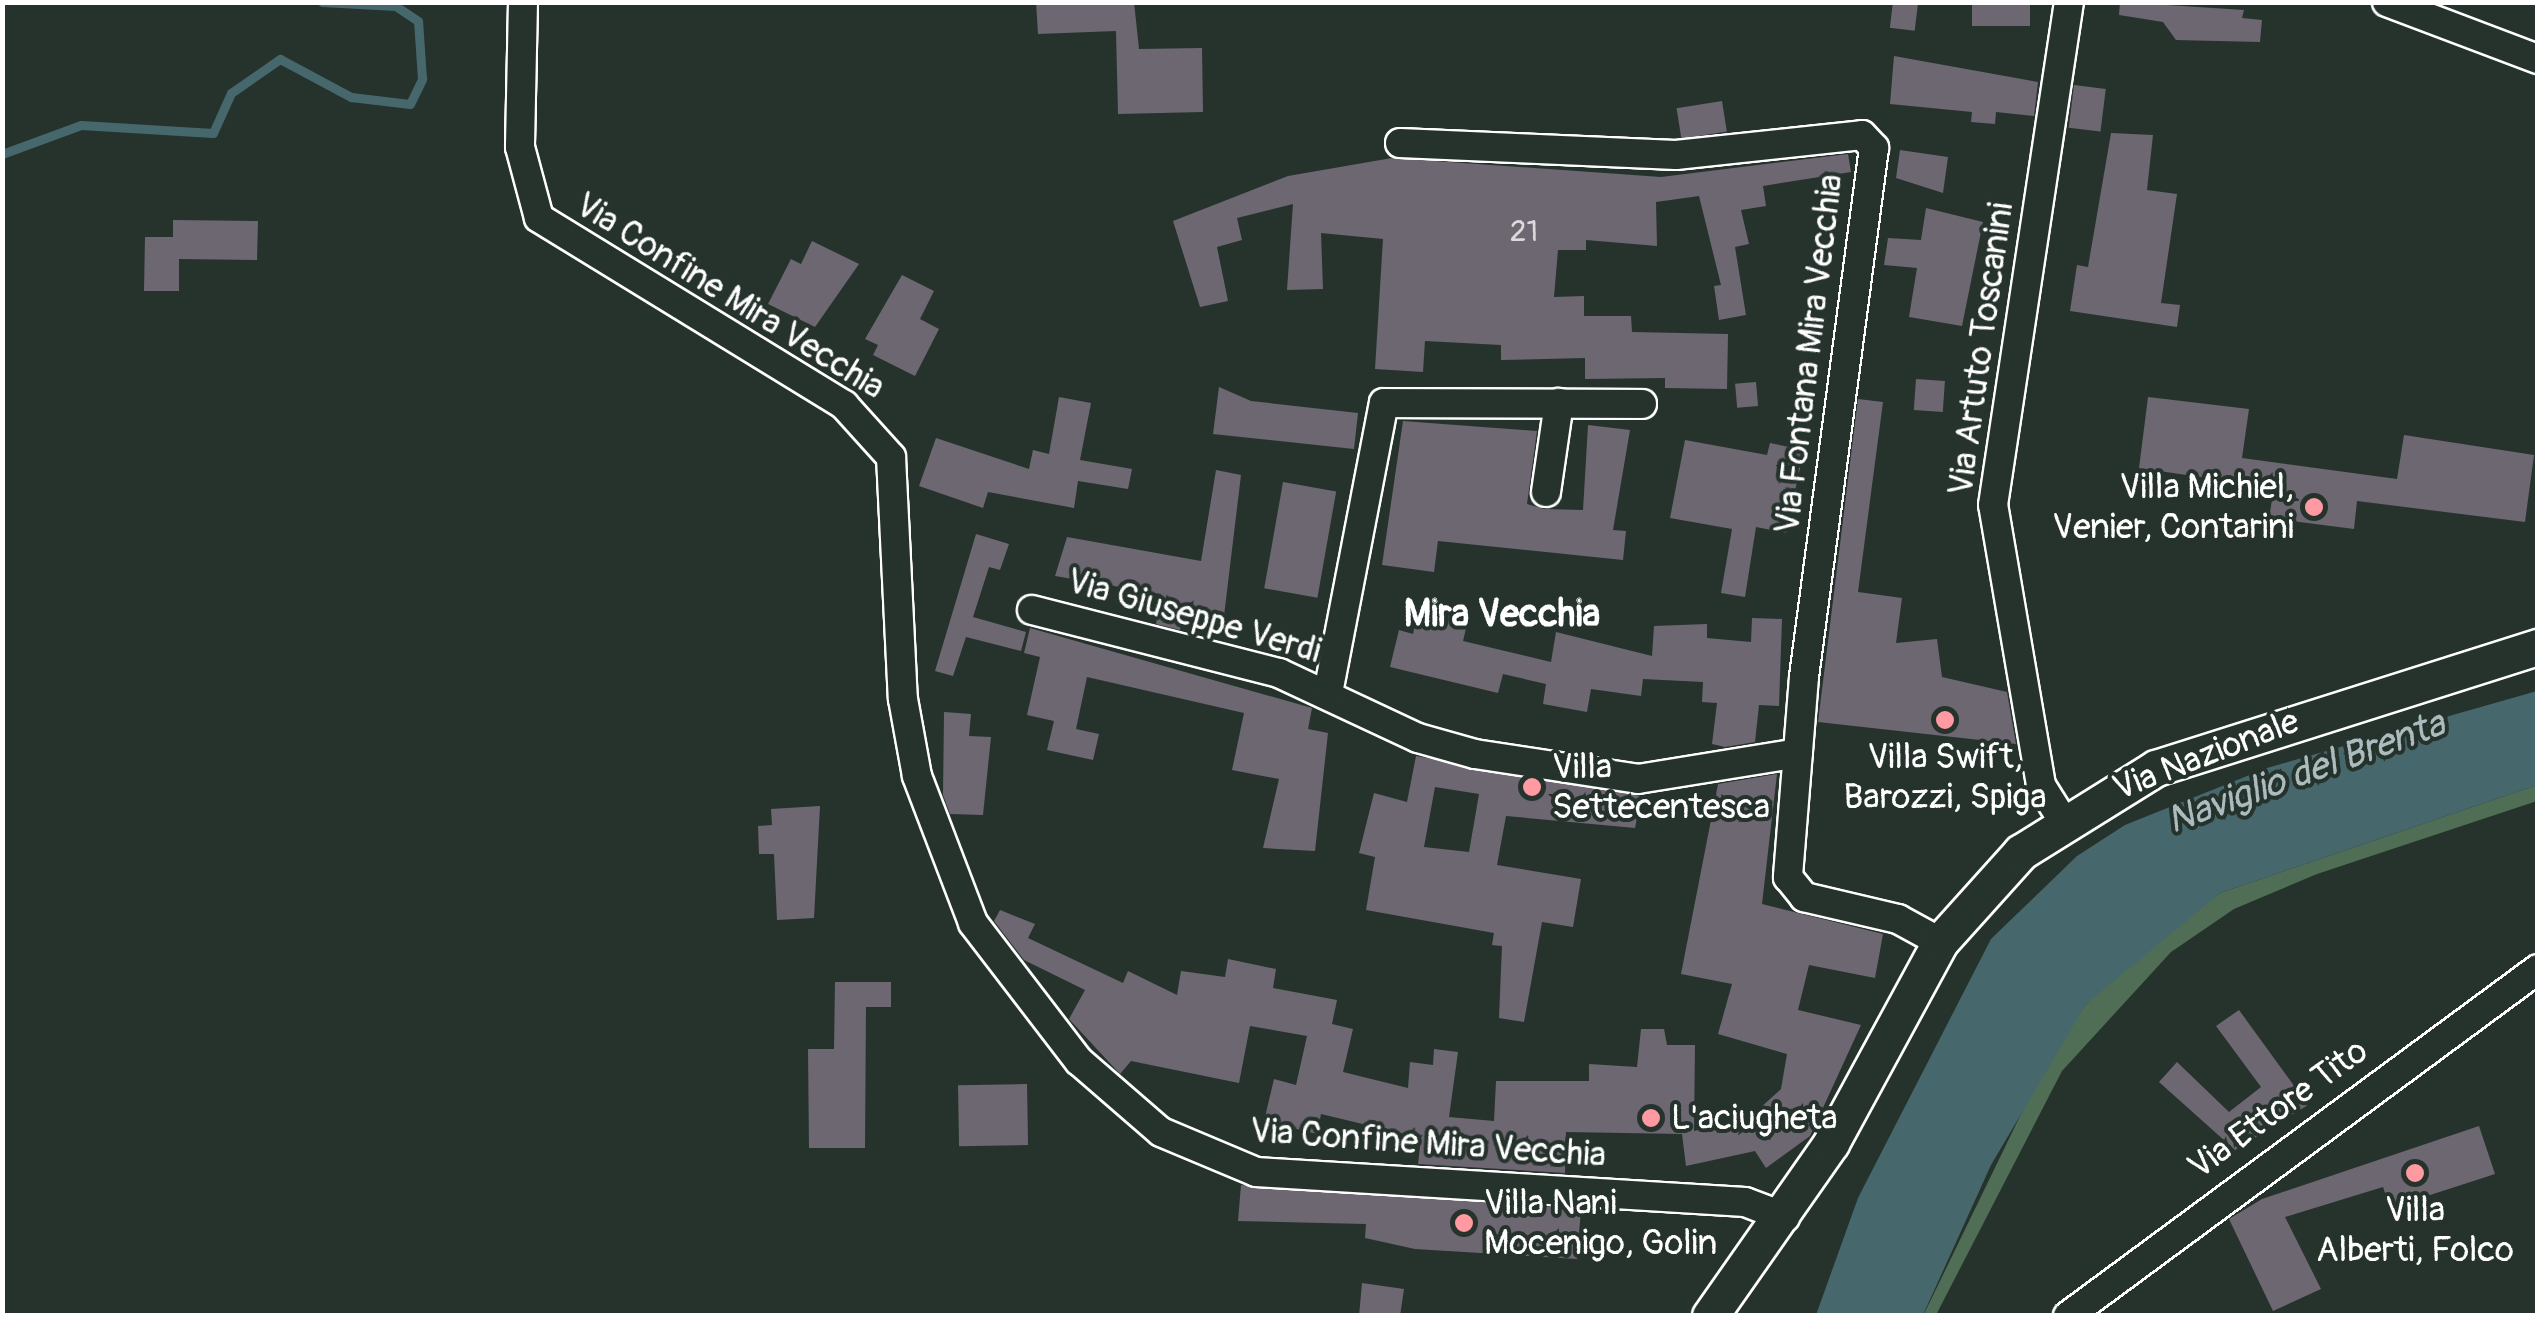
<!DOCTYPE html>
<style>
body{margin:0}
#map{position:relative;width:2540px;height:1318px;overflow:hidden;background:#26332d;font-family:Pangolin,sans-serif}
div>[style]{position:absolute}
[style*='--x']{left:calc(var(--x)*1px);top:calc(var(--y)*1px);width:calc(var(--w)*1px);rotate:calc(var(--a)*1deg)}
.green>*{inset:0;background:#506d56}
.water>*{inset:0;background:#46686c}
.stream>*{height:9px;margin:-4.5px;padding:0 4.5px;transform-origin:4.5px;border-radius:4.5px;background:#46686c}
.building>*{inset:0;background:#6d6771;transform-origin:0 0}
.roads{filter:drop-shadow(2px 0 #fff) drop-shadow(-2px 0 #fff) drop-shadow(0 2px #fff) drop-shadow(0 -2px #fff)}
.minor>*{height:28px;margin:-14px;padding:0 14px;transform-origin:14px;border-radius:14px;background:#26332d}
.major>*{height:35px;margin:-17.5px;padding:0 17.5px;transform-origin:17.5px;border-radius:17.5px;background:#26332d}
.dots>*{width:28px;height:28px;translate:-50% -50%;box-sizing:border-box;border:5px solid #26332d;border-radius:50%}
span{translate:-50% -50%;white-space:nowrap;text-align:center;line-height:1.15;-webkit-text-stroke:8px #26332d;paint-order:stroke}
.number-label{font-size:30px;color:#dad9dc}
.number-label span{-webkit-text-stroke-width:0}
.street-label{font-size:35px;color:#fff}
.poi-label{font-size:35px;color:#fff}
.right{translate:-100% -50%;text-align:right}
.left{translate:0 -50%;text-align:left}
.neighbourhood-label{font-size:38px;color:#fff;font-weight:700}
.water-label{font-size:38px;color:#acbbbd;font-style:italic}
.frame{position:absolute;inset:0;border:5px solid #fff;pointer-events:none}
</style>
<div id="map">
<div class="green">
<div style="clip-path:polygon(2537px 785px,2537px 801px,2317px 874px,2234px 909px,2171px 952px,2062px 1071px,1936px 1315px,1923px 1316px,2039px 1077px,2086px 1004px,2134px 957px,2220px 893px)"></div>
</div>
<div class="water">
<div style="clip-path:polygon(2537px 691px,2537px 785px,2220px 893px,2086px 1004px,1991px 1165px,1923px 1315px,1816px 1315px,1858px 1198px,1991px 939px,2077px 856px,2125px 825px,2267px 768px)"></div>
</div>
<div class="stream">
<div style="--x:2;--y:154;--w:84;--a:-20.2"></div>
<div style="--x:81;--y:125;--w:132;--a:3.5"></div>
<div style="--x:213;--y:133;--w:44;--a:-65.8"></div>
<div style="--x:231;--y:93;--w:60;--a:-34.8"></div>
<div style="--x:280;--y:59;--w:81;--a:28.2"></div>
<div style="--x:351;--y:97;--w:59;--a:6.8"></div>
<div style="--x:410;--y:104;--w:28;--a:-64"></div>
<div style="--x:422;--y:79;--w:58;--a:-93.9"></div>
<div style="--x:418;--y:21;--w:27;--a:-146"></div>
<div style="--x:396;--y:6;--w:74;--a:-176.9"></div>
</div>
<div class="building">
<div style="clip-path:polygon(1036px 2px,1134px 2px,1139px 49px,1202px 48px,1203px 112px,1118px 114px,1116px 31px,1038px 34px)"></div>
<div style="left:1893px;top:2px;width:25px;height:26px;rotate:7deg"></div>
<div style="left:1972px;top:2px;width:58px;height:24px"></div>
<div style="clip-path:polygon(2120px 2px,2244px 10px,2242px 18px,2262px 20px,2260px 42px,2176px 40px,2163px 22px,2119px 15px)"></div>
<div style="clip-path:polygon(1894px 56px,2038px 82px,2034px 116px,1996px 112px,1995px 124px,1971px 122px,1972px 112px,1890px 104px)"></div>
<div style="left:2074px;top:85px;width:32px;height:43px;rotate:7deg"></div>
<div style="left:1722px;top:101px;width:31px;height:46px;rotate:81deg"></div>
<div style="clip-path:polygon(2111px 133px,2153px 135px,2147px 190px,2177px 194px,2161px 303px,2180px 305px,2177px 327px,2070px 311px,2077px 265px,2088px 267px)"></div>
<div style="clip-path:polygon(1900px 150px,1948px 157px,1943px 193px,1896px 178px)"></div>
<div style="clip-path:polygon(1848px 154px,1851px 172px,1763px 186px,1766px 206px,1741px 210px,1749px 244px,1735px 247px,1746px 315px,1719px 320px,1714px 286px,1721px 285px,1699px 196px,1656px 202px,1657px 246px,1586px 240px,1586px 250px,1558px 250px,1554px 297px,1584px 296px,1584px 316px,1631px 316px,1632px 332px,1728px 334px,1727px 389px,1665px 388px,1665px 378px,1585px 379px,1585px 358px,1501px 360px,1501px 345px,1425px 341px,1423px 372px,1375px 369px,1383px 239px,1321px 233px,1323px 289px,1287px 290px,1293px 204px,1237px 218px,1242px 240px,1217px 247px,1228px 301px,1200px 307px,1173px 221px,1288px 176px,1392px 158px,1661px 177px)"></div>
<div style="clip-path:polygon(1926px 208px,1983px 222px,1962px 326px,1909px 317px,1917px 268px,1884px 265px,1888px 238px,1921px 240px)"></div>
<div style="clip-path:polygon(173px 220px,258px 221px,257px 260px,179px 259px,179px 291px,144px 291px,145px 237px,173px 237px)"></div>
<div style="clip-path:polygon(812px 241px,859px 264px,815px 327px,768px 304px,791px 259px,801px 264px)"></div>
<div style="clip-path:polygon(902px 275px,934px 291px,920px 319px,939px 329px,915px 376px,873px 355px,878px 345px,865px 339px)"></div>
<div style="left:1916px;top:379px;width:29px;height:31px;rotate:4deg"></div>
<div style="left:1756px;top:382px;width:24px;height:21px;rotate:85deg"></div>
<div style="clip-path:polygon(1219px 387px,1251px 401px,1358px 413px,1354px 449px,1213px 434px)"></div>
<div style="clip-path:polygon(1059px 397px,1091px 403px,1080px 460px,1132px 469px,1128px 489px,1078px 481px,1074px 508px,988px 492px,983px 508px,919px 486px,936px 438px,1029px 469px,1033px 450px,1049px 454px)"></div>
<div style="clip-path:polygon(2148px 397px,2249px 409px,2242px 458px,2397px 479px,2404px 435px,2534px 455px,2525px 522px,2357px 501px,2354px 529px,2269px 518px,2274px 488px,2139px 468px)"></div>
<div style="clip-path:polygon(1858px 399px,1883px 402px,1858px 592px,1902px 598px,1896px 643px,1937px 639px,1942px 677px,2007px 692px,2016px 744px,1818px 722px)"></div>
<div style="clip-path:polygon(1403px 421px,1537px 431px,1527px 504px,1544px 509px,1583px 510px,1588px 425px,1630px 430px,1613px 530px,1626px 531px,1623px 560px,1438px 541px,1434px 572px,1382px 565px)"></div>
<div style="clip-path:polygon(1685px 440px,1767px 455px,1770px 443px,1804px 450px,1786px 533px,1756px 527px,1745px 597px,1721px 593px,1732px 529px,1670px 518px)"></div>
<div style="clip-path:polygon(1216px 470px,1241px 475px,1224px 616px,1184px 609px,1180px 630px,1156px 624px,1161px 594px,1055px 576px,1067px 537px,1201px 561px)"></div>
<div style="left:1283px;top:482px;width:54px;height:108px;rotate:10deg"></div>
<div style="clip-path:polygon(976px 534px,1009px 544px,1000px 570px,989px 567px,973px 617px,1026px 632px,1021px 651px,966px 637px,953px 676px,935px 671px)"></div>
<div style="clip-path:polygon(1420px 600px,1470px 612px,1463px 641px,1551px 662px,1556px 632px,1652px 656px,1654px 626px,1707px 624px,1707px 638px,1751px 642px,1752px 618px,1782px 619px,1779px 706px,1759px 705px,1755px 742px,1725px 747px,1712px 744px,1717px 703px,1702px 702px,1703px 682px,1643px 679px,1641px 696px,1591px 689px,1587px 712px,1543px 704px,1546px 684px,1503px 674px,1498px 693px,1390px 667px,1399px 630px,1413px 634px)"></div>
<div style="clip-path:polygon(1030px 628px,1312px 708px,1308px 729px,1328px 733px,1315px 851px,1263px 848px,1279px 779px,1232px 770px,1244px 713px,1087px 677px,1076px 729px,1099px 734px,1093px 760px,1047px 750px,1054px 721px,1027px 715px,1040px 657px,1024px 653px)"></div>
<div style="clip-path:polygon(944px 712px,971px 714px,969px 736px,991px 737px,983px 815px,950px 814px,943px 795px)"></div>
<div style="clip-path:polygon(evenodd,1416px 756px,1641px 796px,1635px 828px,1506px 816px,1497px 865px,1581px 879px,1573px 927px,1542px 922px,1524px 1022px,1499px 1018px,1502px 946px,1492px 945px,1494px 933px,1366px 910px,1375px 857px,1359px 853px,1374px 793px,1407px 802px,1416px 756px,1435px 787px,1479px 794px,1469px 852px,1424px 847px,1435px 787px)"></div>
<div style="clip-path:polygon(1777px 774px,1762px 904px,1883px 934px,1875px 978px,1809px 965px,1798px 1010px,1861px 1025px,1810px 1136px,1766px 1168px,1755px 1151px,1686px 1166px,1682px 1134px,1566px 1132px,1565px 1173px,1418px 1164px,1421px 1138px,1321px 1114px,1317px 1134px,1264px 1121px,1274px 1079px,1296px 1085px,1307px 1036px,1250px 1026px,1239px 1083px,1131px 1061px,1120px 1074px,1069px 1019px,1085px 990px,1024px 960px,994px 921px,1000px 910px,1035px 924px,1028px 938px,1123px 983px,1128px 971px,1177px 995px,1181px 971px,1225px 977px,1228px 959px,1276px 969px,1273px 988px,1337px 1000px,1332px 1024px,1353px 1029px,1343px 1072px,1408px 1088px,1410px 1062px,1433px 1065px,1434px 1049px,1458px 1052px,1449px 1117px,1494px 1121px,1496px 1081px,1589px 1081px,1589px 1064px,1637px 1067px,1641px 1029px,1664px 1029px,1667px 1045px,1695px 1045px,1694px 1131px,1749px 1118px,1781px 1089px,1787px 1054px,1718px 1034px,1732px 984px,1681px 974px,1718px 784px)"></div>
<div style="clip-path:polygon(820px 806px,814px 918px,777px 920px,774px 854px,759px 854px,758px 826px,772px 825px,771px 809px)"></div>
<div style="clip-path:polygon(835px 982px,891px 982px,891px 1007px,866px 1007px,865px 1148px,809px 1148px,808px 1049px,834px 1049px)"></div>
<div style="clip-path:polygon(2239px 1010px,2308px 1105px,2235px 1150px,2159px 1082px,2177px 1062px,2229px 1112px,2261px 1087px,2216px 1026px)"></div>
<div style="left:1027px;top:1084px;width:61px;height:69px;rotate:89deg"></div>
<div style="clip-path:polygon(2479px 1126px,2495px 1174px,2390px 1208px,2383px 1187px,2285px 1217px,2321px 1289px,2273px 1311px,2229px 1219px,2262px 1199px)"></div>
<div style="clip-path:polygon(1241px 1185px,1581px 1209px,1577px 1259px,1415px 1249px,1365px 1238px,1366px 1224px,1238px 1221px)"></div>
<div style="clip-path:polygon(1362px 1283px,1404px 1289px,1400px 1316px,1359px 1316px)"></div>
</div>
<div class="roads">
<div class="minor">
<div style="--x:523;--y:2;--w:145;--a:91.2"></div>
<div style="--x:520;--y:147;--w:73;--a:75"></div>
<div style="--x:539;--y:218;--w:358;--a:31.5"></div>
<div style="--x:844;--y:405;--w:70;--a:47.9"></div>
<div style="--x:891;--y:457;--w:242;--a:87.2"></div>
<div style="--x:903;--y:699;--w:78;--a:79.7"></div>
<div style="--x:917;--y:776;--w:157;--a:69.1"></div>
<div style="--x:973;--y:923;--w:174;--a:52.5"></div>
<div style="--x:1079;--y:1061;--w:108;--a:40.9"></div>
<div style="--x:1161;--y:1132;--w:103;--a:22.8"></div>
<div style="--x:1256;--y:1172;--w:490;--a:3.5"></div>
<div style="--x:1745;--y:1202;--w:43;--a:20.6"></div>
<div style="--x:2387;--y:2;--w:161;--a:20.7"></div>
<div style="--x:1400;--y:143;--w:276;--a:2.5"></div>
<div style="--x:1676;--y:155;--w:187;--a:-6.1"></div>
<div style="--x:1862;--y:135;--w:18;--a:47"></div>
<div style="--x:1874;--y:148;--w:534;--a:97.54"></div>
<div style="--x:1804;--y:677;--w:201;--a:94.6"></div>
<div style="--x:1788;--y:877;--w:26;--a:51"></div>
<div style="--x:1804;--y:897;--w:97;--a:13.2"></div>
<div style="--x:1898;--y:919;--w:48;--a:28.7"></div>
<div style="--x:1546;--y:492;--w:90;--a:-81.7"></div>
<div style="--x:1032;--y:610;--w:255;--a:14.3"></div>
<div style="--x:1279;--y:673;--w:153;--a:25.1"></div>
<div style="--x:1418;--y:738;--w:59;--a:15.7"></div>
<div style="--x:1475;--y:754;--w:165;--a:8.7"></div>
<div style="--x:1638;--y:779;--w:162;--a:-9.2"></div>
<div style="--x:1328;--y:693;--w:295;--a:-79.1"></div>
<div style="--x:1384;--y:403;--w:258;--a:0.2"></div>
<div style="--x:2062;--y:819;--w:40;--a:-122"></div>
<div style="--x:2041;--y:785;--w:284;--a:-99.7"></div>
<div style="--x:1993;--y:505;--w:509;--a:-81.41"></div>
<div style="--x:2068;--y:1316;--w:584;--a:-36.44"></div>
</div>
<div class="major">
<div style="--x:1710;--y:1316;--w:211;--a:-55"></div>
<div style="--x:1831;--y:1143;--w:229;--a:-61.5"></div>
<div style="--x:1940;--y:942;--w:121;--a:-48"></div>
<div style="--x:2021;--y:852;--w:159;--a:-31.9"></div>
<div style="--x:2156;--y:768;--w:401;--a:-17.6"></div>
</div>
</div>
<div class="dots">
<div style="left:2314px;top:507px;background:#ff9aa2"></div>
<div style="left:1945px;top:720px;background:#ff9aa2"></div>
<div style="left:1532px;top:787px;background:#ff9aa2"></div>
<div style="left:1651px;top:1118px;background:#ff9aa2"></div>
<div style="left:2415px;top:1173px;background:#ff9aa2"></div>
<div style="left:1464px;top:1223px;background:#ff9aa2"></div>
</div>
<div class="number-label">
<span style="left:1524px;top:232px">21</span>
</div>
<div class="street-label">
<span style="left:730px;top:296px;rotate:32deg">Via Confine Mira Vecchia</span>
<span style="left:1981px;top:349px;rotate:-82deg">Via Artuto Toscanini</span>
<span style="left:1809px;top:354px;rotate:-83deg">Via Fontana Mira Vecchia</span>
<span style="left:1194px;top:616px;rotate:16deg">Via Giuseppe Verdi</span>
<span style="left:2206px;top:755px;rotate:-21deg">Via Nazionale</span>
<span style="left:2278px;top:1109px;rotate:-36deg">Via Ettore Tito</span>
<span style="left:1428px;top:1143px;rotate:4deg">Via Confine Mira Vecchia</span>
</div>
<div class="poi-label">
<span class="right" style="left:2294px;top:507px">Villa Michiel,<br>Venier, Contarini</span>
<span style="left:1945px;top:777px">Villa Swift,<br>Barozzi, Spiga</span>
<span class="left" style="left:1552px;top:787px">Villa<br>Settecentesca</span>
<span class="left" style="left:1671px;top:1118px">L'aciugheta</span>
<span class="left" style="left:1484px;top:1223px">Villa Nani<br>Mocenigo, Golin</span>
<span style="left:2415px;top:1230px">Villa<br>Alberti, Folco</span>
</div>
<div class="neighbourhood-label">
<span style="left:1502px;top:615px">Mira Vecchia</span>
</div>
<div class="water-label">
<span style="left:2306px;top:773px;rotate:-20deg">Naviglio del Brenta</span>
</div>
<div class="frame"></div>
</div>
